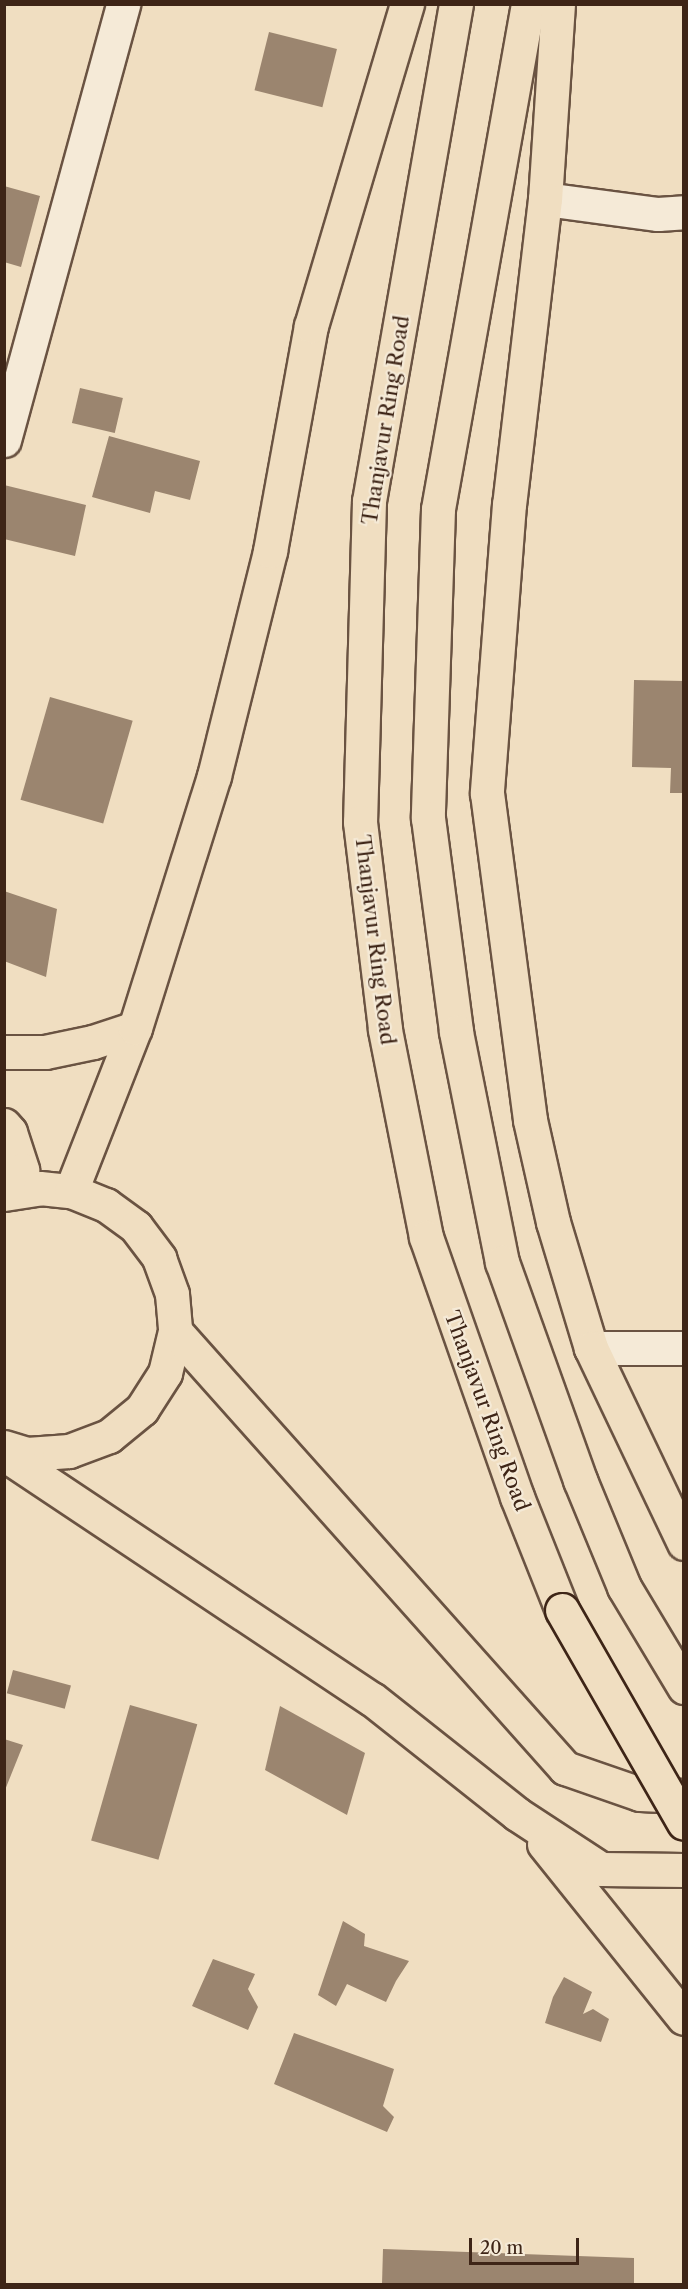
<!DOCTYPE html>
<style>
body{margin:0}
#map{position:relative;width:688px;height:2289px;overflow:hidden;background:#f0dec1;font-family:"Libre Caslon Text",serif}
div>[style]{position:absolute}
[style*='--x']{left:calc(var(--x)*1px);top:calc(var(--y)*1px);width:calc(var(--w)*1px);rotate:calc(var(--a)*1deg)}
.building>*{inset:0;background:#9b856f;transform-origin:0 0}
.roads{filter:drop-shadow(2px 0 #6a5342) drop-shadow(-2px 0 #6a5342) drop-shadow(0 2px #6a5342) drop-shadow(0 -2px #6a5342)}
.street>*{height:33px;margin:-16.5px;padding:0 16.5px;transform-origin:16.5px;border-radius:16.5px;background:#f5ead7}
.primary>*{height:33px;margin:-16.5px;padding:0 16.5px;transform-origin:16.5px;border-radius:16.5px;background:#f0dec1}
.highway>*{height:33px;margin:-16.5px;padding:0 16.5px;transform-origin:16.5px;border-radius:16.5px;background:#f0dec1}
.bridges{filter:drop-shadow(2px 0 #3e2517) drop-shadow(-2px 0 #3e2517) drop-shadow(0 2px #3e2517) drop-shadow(0 -2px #3e2517)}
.highway-bridge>*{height:33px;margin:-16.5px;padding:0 16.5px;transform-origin:16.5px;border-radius:16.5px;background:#f0dec1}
span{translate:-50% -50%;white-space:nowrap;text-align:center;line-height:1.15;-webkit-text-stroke:4.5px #f5ead7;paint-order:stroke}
.street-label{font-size:21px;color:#3e2517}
.frame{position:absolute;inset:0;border:6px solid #3e2517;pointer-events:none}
.scale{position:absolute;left:469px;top:2238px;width:110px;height:27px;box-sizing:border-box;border:3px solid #3e2517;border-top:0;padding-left:8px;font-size:18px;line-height:21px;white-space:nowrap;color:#3e2517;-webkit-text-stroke:4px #f5ead7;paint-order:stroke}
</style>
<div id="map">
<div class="building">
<div style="left:269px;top:32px;width:70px;height:60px;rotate:14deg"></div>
<div style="clip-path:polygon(4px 186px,40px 196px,21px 267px,4px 262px)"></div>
<div style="left:80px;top:388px;width:44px;height:36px;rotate:13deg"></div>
<div style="clip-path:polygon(109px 436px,200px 461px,190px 500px,155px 491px,150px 513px,92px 497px)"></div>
<div style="clip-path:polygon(4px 485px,86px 505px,75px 556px,4px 539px)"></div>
<div style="clip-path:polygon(634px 680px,684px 681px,684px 793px,670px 793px,671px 768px,632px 767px)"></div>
<div style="left:50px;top:697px;width:86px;height:107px;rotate:16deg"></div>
<div style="clip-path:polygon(4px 891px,57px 909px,46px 977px,4px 961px)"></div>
<div style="left:13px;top:1670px;width:60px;height:24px;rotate:15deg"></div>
<div style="left:130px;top:1705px;width:70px;height:141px;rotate:16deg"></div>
<div style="clip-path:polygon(280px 1706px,365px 1753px,347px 1815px,265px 1770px)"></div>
<div style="clip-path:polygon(4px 1739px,23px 1745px,5px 1790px,4px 1790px)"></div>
<div style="clip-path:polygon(343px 1921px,365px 1934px,364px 1946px,409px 1961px,396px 1981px,386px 2002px,347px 1984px,336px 2006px,318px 1995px)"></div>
<div style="clip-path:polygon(213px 1959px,255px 1974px,248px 1989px,258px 2007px,248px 2030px,192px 2006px)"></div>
<div style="clip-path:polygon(564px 1977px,592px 1992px,583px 2014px,593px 2009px,609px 2019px,601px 2042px,545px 2023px,553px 1997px)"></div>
<div style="clip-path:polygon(294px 2033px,394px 2069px,383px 2106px,394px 2117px,387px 2132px,274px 2084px)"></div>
<div style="clip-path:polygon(383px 2249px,634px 2258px,634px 2284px,382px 2284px)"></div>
</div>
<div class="roads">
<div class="street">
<div style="--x:545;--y:199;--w:114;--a:7.6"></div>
<div style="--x:658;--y:214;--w:26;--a:-4"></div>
<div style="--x:4;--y:440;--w:452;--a:-74.7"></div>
<div style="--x:591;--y:1348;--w:93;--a:0"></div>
</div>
<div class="primary">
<div style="--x:4;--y:1125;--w:9;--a:49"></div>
<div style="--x:10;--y:1132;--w:40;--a:72"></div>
<div style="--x:22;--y:1170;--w:25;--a:119"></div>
</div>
<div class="highway">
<div style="--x:456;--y:4;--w:505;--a:99.93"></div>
<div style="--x:369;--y:501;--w:321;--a:91.6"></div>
<div style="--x:360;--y:822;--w:209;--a:83.1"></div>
<div style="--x:385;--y:1030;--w:211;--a:78.8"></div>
<div style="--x:426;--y:1237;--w:275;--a:70.7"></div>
<div style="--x:517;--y:1497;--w:122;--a:68.3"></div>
<div style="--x:528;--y:4;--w:513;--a:100.11"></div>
<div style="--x:438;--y:509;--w:309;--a:91.9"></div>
<div style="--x:428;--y:818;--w:216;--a:82.5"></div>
<div style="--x:456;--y:1032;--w:235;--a:78.7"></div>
<div style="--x:502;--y:1262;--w:232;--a:70.3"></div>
<div style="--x:580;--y:1480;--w:116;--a:67.6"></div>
<div style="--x:624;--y:1587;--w:117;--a:59"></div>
<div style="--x:558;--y:4;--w:195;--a:93.8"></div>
<div style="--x:545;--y:199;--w:307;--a:96.7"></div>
<div style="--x:509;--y:504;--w:290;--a:94.4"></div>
<div style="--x:487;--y:793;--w:330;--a:82.5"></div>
<div style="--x:530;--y:1120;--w:105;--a:77.3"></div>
<div style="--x:553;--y:1222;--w:132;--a:73.2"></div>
<div style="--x:591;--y:1348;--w:216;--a:64.5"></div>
<div style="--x:4;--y:1052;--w:41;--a:0"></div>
<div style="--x:45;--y:1052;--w:49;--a:-11.8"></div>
<div style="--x:93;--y:1042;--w:44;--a:-18.4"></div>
<div style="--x:71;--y:1191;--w:175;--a:-68.6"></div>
<div style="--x:135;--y:1028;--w:264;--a:-72.6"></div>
<div style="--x:214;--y:776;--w:232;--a:-76"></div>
<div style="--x:270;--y:551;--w:229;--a:-79.7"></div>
<div style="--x:311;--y:326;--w:336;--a:-73.4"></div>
<div style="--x:4;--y:1194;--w:36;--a:-9"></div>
<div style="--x:40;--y:1188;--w:31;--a:6"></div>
<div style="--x:71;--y:1191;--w:38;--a:22"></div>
<div style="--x:106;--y:1205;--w:37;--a:36"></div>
<div style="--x:136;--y:1227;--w:39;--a:53"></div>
<div style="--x:159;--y:1258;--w:38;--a:70"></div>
<div style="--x:172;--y:1294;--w:37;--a:85"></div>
<div style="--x:175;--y:1331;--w:43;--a:103.4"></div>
<div style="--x:165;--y:1373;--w:43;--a:122.6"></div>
<div style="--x:142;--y:1409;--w:43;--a:140.7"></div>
<div style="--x:109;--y:1436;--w:43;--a:159.4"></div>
<div style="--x:69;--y:1451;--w:42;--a:175.9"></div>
<div style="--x:27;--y:1454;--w:24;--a:-163"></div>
<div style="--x:175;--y:1331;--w:586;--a:48.25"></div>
<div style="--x:565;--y:1768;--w:79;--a:19.1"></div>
<div style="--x:640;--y:1794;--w:44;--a:2.6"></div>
<div style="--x:4;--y:1454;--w:442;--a:33.7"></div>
<div style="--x:372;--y:1699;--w:185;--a:38.4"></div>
<div style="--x:517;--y:1814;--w:100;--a:33.2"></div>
<div style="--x:601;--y:1869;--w:83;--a:0.7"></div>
<div style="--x:544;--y:1844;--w:223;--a:51.2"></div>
</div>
</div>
<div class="bridges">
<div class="highway-bridge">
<div style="--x:562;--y:1610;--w:245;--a:60.2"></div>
</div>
</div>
<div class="street-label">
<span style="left:386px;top:420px;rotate:-81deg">Thanjavur Ring Road</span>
<span style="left:375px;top:940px;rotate:83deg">Thanjavur Ring Road</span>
<span style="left:487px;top:1411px;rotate:70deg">Thanjavur Ring Road</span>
</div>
<div class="frame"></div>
<div class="scale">20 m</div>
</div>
